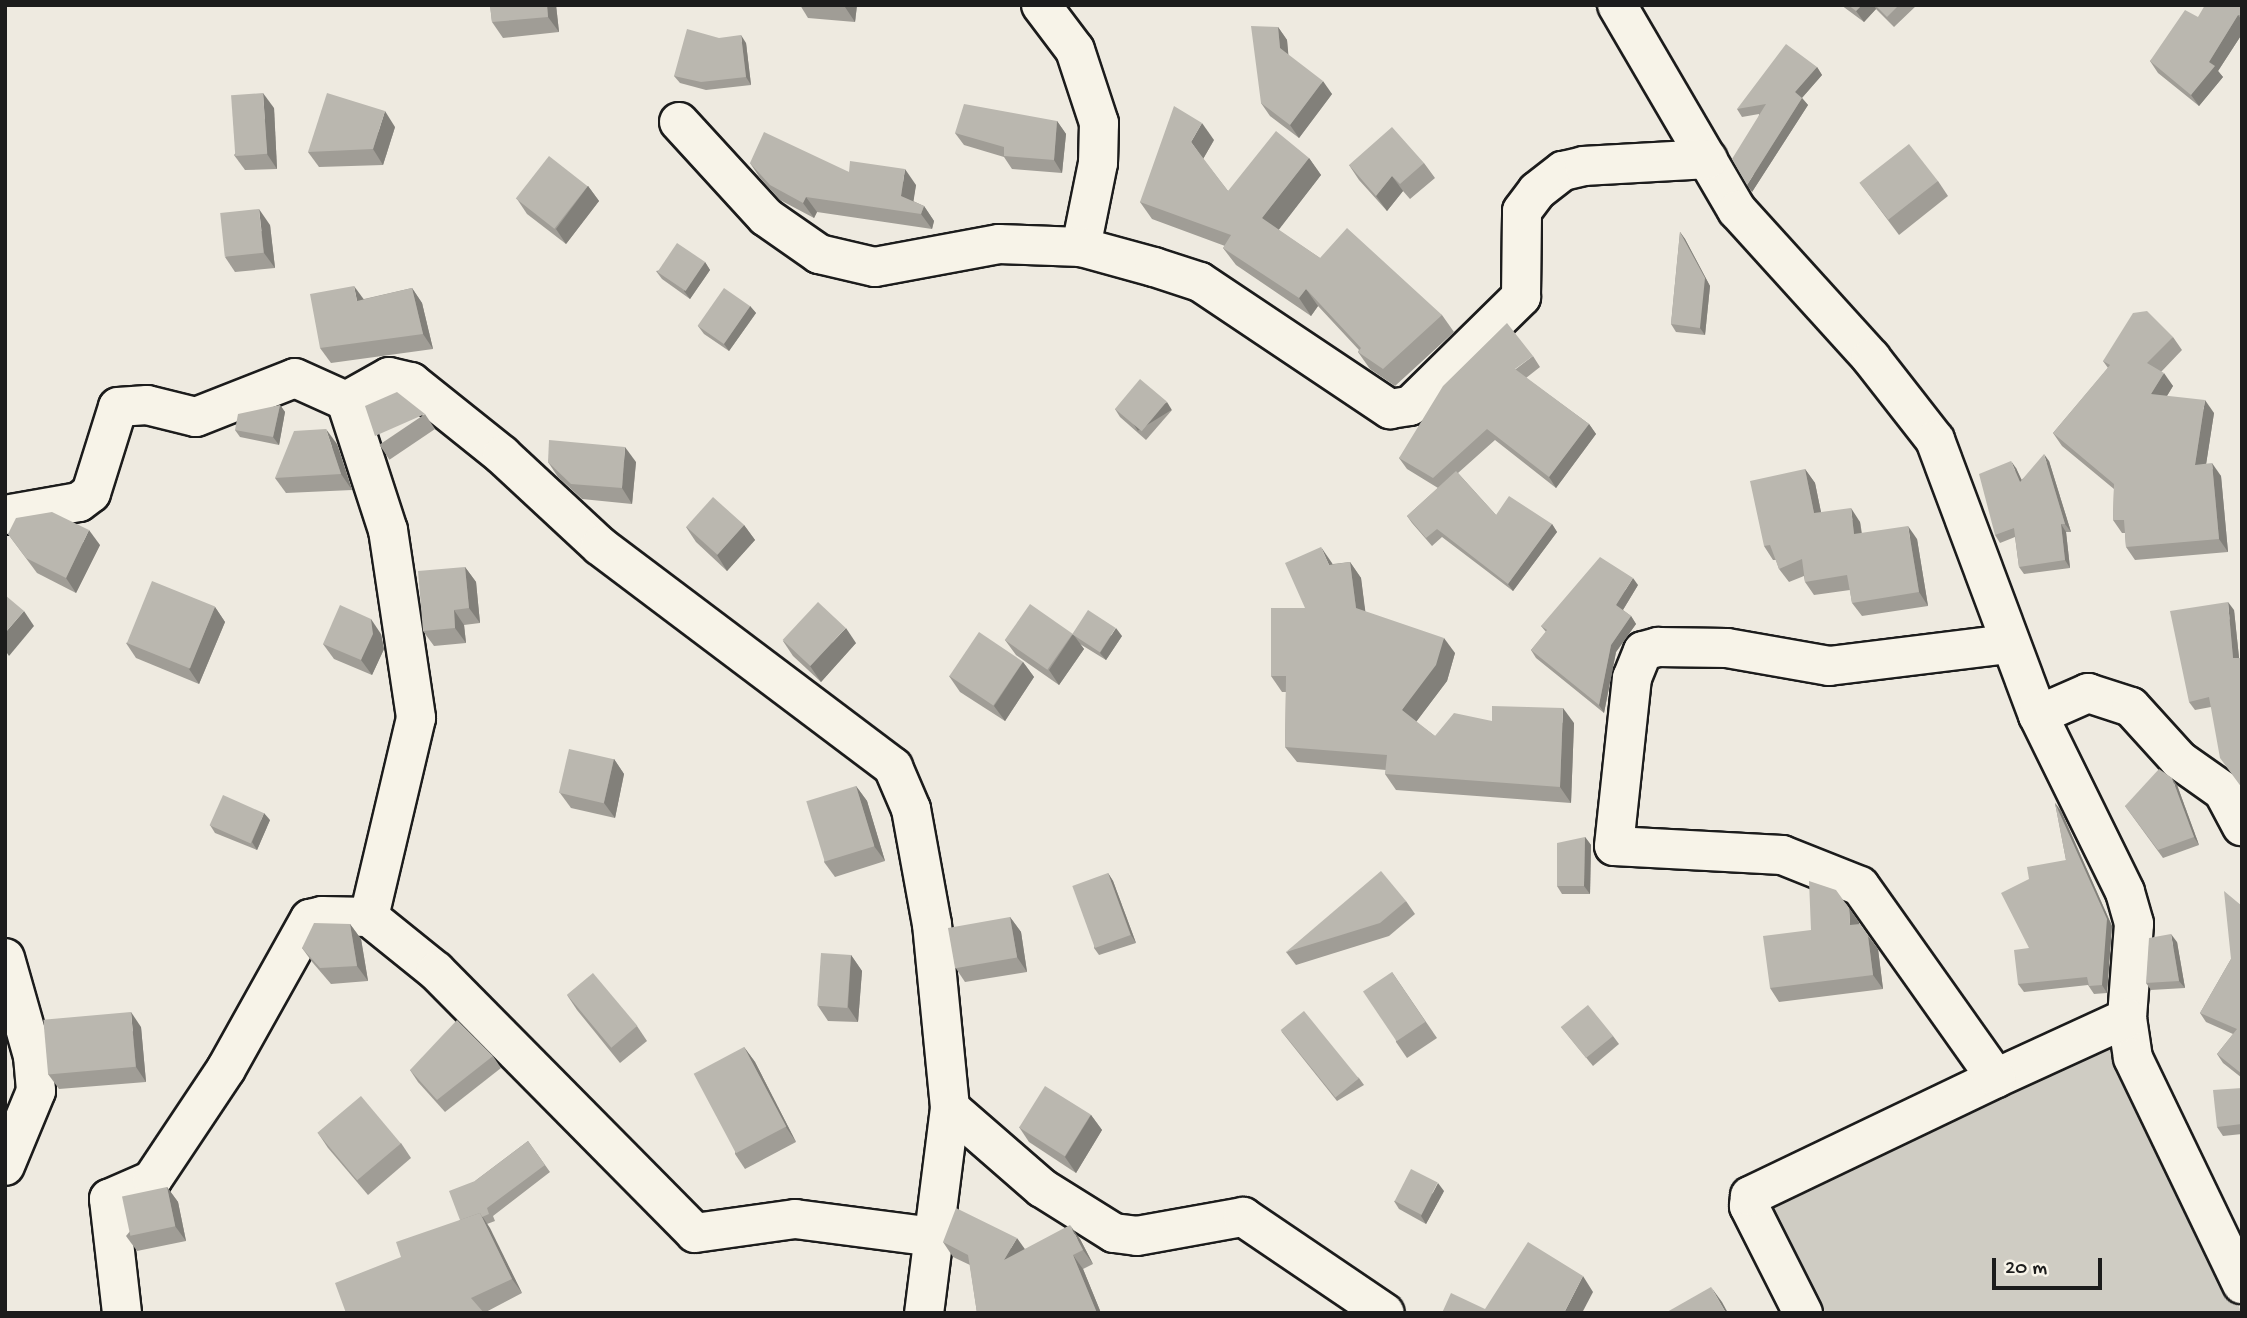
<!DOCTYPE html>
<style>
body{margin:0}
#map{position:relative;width:2247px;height:1318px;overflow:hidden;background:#eeeae0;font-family:"Gochi Hand",sans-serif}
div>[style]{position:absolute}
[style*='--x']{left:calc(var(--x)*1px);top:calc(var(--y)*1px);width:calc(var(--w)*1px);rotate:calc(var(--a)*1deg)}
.green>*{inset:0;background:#cfccc3}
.roads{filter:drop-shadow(2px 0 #1c1c1c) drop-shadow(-2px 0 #1c1c1c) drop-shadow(0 2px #1c1c1c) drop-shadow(0 -2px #1c1c1c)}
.minor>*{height:38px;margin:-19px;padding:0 19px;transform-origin:19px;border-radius:19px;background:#f7f3e8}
.wall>*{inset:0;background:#a09d96;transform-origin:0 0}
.shaded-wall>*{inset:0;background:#82807a;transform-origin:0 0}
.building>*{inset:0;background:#bab7af;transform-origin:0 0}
span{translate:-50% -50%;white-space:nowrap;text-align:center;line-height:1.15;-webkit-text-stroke:7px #f7f3e8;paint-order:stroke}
.frame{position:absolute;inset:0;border:7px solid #1c1c1c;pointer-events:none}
.scale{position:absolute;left:1992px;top:1258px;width:110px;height:32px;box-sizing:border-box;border:4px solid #1c1c1c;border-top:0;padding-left:9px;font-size:21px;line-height:24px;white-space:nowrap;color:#1c1c1c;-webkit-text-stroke:5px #f7f3e8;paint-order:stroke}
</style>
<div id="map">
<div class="green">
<div style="clip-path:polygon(2092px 1014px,2242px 1313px,1815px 1313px,1746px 1177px)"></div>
</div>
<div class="roads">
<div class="minor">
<div style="--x:1041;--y:5;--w:56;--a:52.9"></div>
<div style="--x:1075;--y:50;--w:77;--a:71.8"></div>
<div style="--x:1099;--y:123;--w:40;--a:91.4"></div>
<div style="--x:1098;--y:163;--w:86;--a:101.4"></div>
<div style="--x:1617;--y:5;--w:238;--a:59.7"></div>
<div style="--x:1737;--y:210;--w:200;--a:47.8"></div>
<div style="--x:1871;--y:358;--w:104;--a:52"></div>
<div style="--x:1935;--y:440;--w:294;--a:69.5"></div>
<div style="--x:2038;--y:715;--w:197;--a:63.8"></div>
<div style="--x:2125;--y:892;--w:33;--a:74"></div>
<div style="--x:2134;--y:924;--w:94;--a:94.3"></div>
<div style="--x:2127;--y:1018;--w:40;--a:81.5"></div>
<div style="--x:2133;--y:1058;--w:251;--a:64.3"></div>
<div style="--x:679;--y:122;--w:129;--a:47.5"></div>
<div style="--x:766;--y:217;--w:65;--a:34.9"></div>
<div style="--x:819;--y:254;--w:57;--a:13.1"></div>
<div style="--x:875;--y:267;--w:126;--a:-10.5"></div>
<div style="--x:999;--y:244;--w:82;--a:2.1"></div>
<div style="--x:1081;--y:247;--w:76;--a:15.3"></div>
<div style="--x:1154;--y:267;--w:48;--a:18.1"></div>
<div style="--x:1200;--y:282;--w:229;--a:33.8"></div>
<div style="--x:1390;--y:409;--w:20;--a:-9"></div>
<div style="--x:1410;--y:406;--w:156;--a:-44.5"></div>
<div style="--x:1521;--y:297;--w:86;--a:-89.3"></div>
<div style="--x:1522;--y:211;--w:25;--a:-53"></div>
<div style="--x:1537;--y:191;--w:33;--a:-38"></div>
<div style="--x:1563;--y:171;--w:22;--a:-13"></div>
<div style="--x:1584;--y:166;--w:124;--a:-3.2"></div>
<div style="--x:346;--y:401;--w:49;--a:-29.2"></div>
<div style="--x:389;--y:377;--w:23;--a:13"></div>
<div style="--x:411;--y:382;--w:117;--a:38.7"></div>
<div style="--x:502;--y:455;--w:134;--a:42.9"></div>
<div style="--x:600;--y:546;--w:367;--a:37"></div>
<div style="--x:893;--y:767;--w:46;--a:66.8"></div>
<div style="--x:911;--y:809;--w:117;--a:79.7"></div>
<div style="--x:932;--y:924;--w:185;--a:84.4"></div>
<div style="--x:950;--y:1108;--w:207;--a:97.2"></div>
<div style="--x:5;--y:515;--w:75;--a:-10"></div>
<div style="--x:79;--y:502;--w:15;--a:-37"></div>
<div style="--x:91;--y:493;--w:90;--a:-72.6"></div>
<div style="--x:118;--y:407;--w:29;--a:-4"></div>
<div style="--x:147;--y:405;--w:50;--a:13.8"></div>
<div style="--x:196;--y:417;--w:106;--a:-21.5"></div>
<div style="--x:295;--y:378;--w:56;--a:24.3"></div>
<div style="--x:346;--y:401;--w:136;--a:72"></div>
<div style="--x:388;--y:530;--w:190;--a:81.5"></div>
<div style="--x:416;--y:718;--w:204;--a:103.3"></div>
<div style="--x:2038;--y:715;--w:55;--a:-23.7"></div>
<div style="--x:2088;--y:693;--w:45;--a:18"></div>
<div style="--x:2131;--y:707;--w:72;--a:47.8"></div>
<div style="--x:2179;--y:760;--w:54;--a:35.2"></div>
<div style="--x:2223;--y:791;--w:40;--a:62"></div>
<div style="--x:5;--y:958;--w:102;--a:74.1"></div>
<div style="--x:33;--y:1056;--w:35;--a:85"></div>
<div style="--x:36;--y:1091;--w:81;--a:112.5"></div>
<div style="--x:1996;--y:1078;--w:144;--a:-24.6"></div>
<div style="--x:950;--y:1108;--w:122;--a:41"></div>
<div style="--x:1042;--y:1188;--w:85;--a:32"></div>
<div style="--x:1114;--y:1233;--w:23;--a:7"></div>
<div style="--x:1137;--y:1236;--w:108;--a:-10.2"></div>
<div style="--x:1243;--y:1217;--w:171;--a:34.1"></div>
<div style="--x:122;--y:1313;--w:115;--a:-96.5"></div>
<div style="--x:109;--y:1199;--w:47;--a:-23.8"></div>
<div style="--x:152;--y:1180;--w:133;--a:-56.3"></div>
<div style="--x:226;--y:1069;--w:172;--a:-60.8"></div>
<div style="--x:310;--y:919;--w:12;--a:-14"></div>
<div style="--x:322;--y:916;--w:47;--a:1.2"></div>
<div style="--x:369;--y:917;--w:86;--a:38.9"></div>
<div style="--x:436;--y:971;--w:368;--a:45.3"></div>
<div style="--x:695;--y:1233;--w:101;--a:-8"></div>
<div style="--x:795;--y:1219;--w:140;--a:7.4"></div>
<div style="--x:1803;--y:1313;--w:120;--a:-116.8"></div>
<div style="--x:1749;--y:1206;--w:10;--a:-84"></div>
<div style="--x:1750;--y:1196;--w:273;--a:-25.6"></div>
<div style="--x:1996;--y:1078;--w:235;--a:-125.3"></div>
<div style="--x:1860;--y:886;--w:84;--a:-158.3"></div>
<div style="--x:1782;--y:855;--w:168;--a:-176.9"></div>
<div style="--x:1614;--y:846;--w:169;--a:-83.9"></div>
<div style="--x:1632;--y:678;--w:29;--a:-68"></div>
<div style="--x:1643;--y:651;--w:16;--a:-15"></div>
<div style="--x:1658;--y:647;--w:69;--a:0.8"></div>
<div style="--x:1727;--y:648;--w:104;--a:10"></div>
<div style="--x:1829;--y:666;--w:181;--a:-7"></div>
</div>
</div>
<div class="wall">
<div style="clip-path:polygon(490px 5px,556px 5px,559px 32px,503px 38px,492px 22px)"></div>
<div style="clip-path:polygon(800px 5px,857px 5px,855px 22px,808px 18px)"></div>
<div style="clip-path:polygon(1841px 5px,1917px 5px,1894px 27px,1876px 9px,1864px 22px)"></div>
<div style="clip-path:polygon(2242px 5px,2242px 34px,2218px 71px,2223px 77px,2199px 106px,2158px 73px,2150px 61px,2198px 17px)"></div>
<div style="clip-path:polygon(1278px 27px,1287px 40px,1288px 55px,1332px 94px,1299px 138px,1270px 116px,1261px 103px)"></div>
<div style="clip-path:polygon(719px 38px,746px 43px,751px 85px,706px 90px,680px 83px,674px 76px)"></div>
<div style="clip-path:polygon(1817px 67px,1822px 75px,1802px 98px,1808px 105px,1752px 192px,1759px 114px,1742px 117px,1737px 109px)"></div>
<div style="clip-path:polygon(274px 108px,277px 169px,245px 170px,234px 155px)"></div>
<div style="clip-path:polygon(1057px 121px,1066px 134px,1062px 173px,1012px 169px,1004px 157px,964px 145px,955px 133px)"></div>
<div style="clip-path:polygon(395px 127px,383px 165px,319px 167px,308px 152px)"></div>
<div style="clip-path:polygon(1214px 140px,1203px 159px,1228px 191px,1309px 158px,1321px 175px,1278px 230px,1320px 258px,1442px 315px,1454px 332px,1395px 386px,1370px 369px,1358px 352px,1359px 350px,1318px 306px,1311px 316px,1236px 265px,1223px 248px,1225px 246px,1152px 219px,1140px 202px)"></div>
<div style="clip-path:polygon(750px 163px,849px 172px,916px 185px,913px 201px,924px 206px,934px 221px,932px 229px,817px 212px,814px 218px,780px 200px,760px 178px)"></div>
<div style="clip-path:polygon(1424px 163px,1435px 178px,1410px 199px,1403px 191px,1387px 211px,1359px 180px,1349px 165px)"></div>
<div style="clip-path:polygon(1938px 181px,1948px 196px,1899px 235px,1860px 183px)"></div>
<div style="clip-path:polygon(588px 186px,599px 201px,566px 244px,527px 214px,517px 199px)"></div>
<div style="clip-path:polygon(270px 225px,275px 268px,235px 272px,225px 257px)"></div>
<div style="clip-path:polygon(1680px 232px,1685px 239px,1710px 286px,1705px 335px,1676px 332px,1671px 324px)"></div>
<div style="clip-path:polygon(705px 262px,710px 270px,690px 299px,662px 279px,656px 271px)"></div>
<div style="clip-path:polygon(412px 288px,422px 303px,433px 349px,331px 363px,320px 348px,364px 299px)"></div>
<div style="clip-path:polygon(750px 306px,756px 313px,729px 351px,704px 334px,698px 326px)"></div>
<div style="clip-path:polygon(2173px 337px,2182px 350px,2161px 372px,2173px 386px,2167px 396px,2214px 413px,2206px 464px,2221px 476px,2228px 552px,2135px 560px,2126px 547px,2125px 533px,2122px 533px,2113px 520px,2114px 489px,2062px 446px,2053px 433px,2108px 368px,2103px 361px)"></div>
<div style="clip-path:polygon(1533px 356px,1540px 367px,1526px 378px,1589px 424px,1596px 434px,1556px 488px,1495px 440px,1458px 473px,1496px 515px,1552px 524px,1557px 532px,1513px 591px,1442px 537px,1432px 546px,1412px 523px,1407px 516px,1438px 488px,1407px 469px,1399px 458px)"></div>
<div style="clip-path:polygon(280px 405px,285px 412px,279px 445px,240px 437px,235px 430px)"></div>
<div style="clip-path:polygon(1115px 409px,1172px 410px,1146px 440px,1120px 417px)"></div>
<div style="left:425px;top:414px;width:18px;height:55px;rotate:56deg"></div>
<div style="clip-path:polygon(337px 444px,352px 490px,286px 493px,275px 478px)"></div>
<div style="clip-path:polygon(2049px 461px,2071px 532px,2066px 532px,2070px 568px,2024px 574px,2019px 567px,2015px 537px,2000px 543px,1995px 535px,2016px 468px,2021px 480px)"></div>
<div style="clip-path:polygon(548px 462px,636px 462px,632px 504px,582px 499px,558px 477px)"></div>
<div style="clip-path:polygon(1805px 469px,1815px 483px,1821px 512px,1860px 522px,1862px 533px,1917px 539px,1928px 606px,1862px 616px,1852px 603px,1850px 590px,1814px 595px,1805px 582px,1804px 576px,1789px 582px,1779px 569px,1776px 560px,1773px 560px,1764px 546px)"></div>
<div style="clip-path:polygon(744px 525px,755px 540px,727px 571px,696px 542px,686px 527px)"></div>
<div style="clip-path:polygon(8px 534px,100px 545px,76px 593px,37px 573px)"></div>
<div style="clip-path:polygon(1350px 562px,1361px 578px,1365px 612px,1455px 653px,1447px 681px,1416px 722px,1435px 736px,1492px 721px,1574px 723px,1571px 803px,1396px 790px,1385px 774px,1386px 770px,1297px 762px,1285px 747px,1286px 692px,1282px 692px,1271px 676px,1305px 608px,1333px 564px)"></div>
<div style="clip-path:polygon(465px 567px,476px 582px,480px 623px,464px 625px,466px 643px,434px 646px,423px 631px)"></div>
<div style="clip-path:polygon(1638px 585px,1623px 610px,1631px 616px,1636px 624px,1616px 652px,1604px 713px,1536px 658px,1531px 650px,1546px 632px,1541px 626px)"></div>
<div style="clip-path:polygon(215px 607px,225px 622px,199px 684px,136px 658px,126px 643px)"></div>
<div style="clip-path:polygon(2234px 610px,2239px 658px,2211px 707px,2195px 710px,2189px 702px)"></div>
<div style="clip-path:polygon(381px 634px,384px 649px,372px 675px,334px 659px,323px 644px)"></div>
<div style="clip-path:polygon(1073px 634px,1122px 636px,1106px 660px,1080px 644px,1084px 649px,1059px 685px,1016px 655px,1005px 640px)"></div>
<div style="clip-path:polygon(783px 641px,856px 643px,821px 682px,793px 656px)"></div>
<div style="clip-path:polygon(1023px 662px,1034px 677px,1005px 721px,960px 692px,949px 676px)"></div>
<div style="clip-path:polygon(614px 759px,624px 774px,615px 818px,571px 808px,560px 793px)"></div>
<div style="clip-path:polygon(2177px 785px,2199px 845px,2163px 858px,2125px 806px)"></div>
<div style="clip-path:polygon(856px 786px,867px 801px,885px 861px,835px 877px,824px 862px)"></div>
<div style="clip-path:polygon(2055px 803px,2061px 811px,2112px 926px,2107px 993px,2094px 994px,2088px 985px,2024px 992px,2018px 984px,2029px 948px,2066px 860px)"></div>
<div style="clip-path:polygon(270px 820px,257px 850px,215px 833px,210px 825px)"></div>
<div style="clip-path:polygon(1585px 837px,1591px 845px,1590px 894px,1562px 894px,1557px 886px)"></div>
<div style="clip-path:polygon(1108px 873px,1113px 881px,1136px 943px,1099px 955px,1094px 948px)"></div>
<div style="clip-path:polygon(1406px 901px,1415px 914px,1389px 936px,1296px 965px,1286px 952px)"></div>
<div style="clip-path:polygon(2242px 906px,2242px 1078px,2223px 1063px,2217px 1054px,2233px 1034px,2206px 1022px,2200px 1013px,2231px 959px)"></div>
<div style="clip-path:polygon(1010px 917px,1021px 932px,1027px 972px,965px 982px,955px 967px)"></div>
<div style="clip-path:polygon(1859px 922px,1859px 924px,1878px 949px,1883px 989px,1779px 1002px,1770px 988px,1811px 930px)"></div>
<div style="clip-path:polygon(350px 924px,361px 939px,368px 981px,331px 984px,313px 963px,302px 948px)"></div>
<div style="clip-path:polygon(2177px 942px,2185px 988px,2151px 990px,2146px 983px)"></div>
<div style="clip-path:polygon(851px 955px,862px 971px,858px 1022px,828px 1021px,818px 1006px)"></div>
<div style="clip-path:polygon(1392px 972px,1437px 1038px,1407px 1058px,1396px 1042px)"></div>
<div style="clip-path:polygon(567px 995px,637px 1026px,647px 1041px,620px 1063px,577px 1010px)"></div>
<div style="clip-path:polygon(141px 1027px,146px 1082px,59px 1089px,48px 1074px)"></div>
<div style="clip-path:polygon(1561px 1027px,1613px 1036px,1619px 1044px,1593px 1066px)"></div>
<div style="clip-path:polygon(1281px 1031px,1359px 1078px,1364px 1085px,1337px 1101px)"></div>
<div style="clip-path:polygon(744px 1047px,755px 1062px,796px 1142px,745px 1169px,735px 1154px)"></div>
<div style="clip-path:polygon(493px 1056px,501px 1068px,445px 1112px,418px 1082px,410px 1070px)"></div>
<div style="clip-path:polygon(2242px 1088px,2242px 1134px,2223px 1136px,2217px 1127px)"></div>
<div style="clip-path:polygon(1091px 1115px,1102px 1130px,1076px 1173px,1029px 1142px,1019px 1127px)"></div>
<div style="clip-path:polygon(318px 1133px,401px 1143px,411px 1158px,368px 1195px,328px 1148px)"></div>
<div style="clip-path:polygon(528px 1141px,550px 1172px,493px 1216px,495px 1221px,487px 1224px,522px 1293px,484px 1313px,346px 1313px,460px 1220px,475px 1181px)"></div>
<div style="clip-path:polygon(167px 1187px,178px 1202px,186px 1241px,137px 1251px,126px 1236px)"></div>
<div style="clip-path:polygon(1444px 1191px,1426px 1224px,1399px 1209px,1394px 1201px)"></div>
<div style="clip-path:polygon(1080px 1239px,1093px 1264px,1083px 1269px,1101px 1313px,977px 1313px,970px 1265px,953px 1257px,943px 1242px,1025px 1249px)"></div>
</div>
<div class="shaded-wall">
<div style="clip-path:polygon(547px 5px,556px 5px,559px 32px,548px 17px)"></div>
<div style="clip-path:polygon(845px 5px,857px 5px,855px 22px,845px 7px)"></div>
<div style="clip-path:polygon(1862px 5px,1874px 5px,1876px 9px,1864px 22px,1856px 11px)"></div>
<div style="clip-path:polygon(2238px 15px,2242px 20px,2242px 34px,2218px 71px,2223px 77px,2199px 106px,2191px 95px,2209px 62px)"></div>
<div style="clip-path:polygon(1278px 27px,1287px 40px,1289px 61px,1280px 48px)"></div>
<div style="clip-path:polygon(741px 35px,746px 43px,751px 85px,746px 77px)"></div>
<div style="clip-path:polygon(1817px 67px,1822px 75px,1800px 100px,1795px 92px)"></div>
<div style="clip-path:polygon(1323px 81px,1332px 94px,1299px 138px,1290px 125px)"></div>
<div style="clip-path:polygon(263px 93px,274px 108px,277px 169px,267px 154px)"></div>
<div style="clip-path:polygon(1802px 98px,1808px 105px,1752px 192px,1747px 185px)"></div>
<div style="clip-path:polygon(385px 111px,395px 127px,383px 165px,373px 149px)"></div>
<div style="clip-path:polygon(1057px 121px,1066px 134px,1062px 173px,1054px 160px)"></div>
<div style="clip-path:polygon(1202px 123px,1214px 140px,1203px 159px,1191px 142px)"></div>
<div style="clip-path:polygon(1309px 158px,1321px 175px,1274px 236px,1262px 218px)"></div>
<div style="clip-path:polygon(905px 169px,916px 185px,912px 211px,901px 196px)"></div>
<div style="clip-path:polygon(1392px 176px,1403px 191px,1387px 211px,1376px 196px)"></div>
<div style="clip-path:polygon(588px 186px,599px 201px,566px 244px,556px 229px)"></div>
<div style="clip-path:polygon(806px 197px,817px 212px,814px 218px,803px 203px)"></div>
<div style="clip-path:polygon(924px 206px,934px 221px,932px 229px,921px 214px)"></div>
<div style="clip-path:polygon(259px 209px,270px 225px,275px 268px,264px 253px)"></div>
<div style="clip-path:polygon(1680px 232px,1685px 239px,1710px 286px,1705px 335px,1700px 328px)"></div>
<div style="clip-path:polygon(705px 262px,710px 270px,690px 299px,684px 291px)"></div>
<div style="clip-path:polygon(354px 286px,365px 301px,357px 301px)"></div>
<div style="clip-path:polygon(412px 288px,422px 303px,433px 349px,423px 334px)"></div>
<div style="clip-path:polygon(1306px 289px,1318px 306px,1311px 316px,1299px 298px)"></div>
<div style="clip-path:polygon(750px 306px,756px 313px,729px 351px,724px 344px)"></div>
<div style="clip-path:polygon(2164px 373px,2173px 386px,2160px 407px,2151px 394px)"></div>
<div style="clip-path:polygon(2205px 400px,2214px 413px,2204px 478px,2195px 465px)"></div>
<div style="left:1167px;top:402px;width:9px;height:40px;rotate:58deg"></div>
<div style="clip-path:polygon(280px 405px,285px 412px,279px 445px,273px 437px)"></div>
<div style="clip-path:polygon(1589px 424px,1596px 434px,1556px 488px,1549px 477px)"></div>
<div style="clip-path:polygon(326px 429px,337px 444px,352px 490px,341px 474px)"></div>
<div style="clip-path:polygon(625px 447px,636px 462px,632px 504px,622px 488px)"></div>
<div style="clip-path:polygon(2044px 454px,2049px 461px,2071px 532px,2065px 524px)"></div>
<div style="clip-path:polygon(2011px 461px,2016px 468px,2026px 489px,2020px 482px)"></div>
<div style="clip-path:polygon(2212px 463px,2221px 476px,2228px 552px,2219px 539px)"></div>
<div style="clip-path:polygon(1805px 469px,1815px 483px,1824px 527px,1814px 513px)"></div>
<div style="clip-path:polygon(1851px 508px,1860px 522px,1863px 548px,1854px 534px)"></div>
<div style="clip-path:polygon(1552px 524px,1557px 532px,1513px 591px,1508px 584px)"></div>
<div style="clip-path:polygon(2061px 524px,2066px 532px,2070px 568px,2065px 560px)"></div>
<div style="clip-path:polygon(744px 525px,755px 540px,727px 571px,717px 555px)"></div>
<div style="clip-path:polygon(1908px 526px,1917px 539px,1928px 606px,1919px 592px)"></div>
<div style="clip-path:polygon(89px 530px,100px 545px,76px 593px,66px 578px)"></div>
<div style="clip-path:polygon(1321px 547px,1332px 563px,1341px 581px,1329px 565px)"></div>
<div style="clip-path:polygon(1350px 562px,1361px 578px,1367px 624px,1356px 608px)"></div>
<div style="clip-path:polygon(465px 567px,476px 582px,480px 623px,469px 608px)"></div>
<div style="clip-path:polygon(1633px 578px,1638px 585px,1621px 613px,1616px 605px)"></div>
<div style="clip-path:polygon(2228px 602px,2234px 610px,2240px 667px,2233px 658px)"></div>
<div style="clip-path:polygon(215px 607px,225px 622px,199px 684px,189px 669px)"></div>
<div style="clip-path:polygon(454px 610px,464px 625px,466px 643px,455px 628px)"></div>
<div style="clip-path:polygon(24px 611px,34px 626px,9px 656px,5px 650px,5px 633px)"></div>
<div style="clip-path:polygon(1631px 616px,1636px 624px,1616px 652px,1604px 713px,1599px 705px,1611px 645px)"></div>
<div style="clip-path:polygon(371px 619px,381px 634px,384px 649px,372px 675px,361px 660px)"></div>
<div style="clip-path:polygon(846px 628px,856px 643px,821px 682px,810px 666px)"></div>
<div style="clip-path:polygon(1116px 628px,1122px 636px,1106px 660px,1100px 653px)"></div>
<div style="clip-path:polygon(1073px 634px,1084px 649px,1059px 685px,1049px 670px)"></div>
<div style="clip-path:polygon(1444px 638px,1455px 653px,1447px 681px,1413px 726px,1402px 710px)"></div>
<div style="clip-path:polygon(1023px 662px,1034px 677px,1005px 721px,994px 706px)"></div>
<div style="clip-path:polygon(1563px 708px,1574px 723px,1571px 803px,1560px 787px)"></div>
<div style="clip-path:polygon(614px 759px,624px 774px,615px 818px,604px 803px)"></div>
<div style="clip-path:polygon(2172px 778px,2177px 785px,2199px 845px,2194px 837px)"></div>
<div style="clip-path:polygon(856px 786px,867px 801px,885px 861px,874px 846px)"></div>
<div style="clip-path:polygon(2055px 803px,2061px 811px,2112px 926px,2107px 993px,2102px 985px)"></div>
<div style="clip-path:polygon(264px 813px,270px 820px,257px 850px,252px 842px)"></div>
<div style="clip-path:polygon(1585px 837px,1591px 845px,1590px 894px,1584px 886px)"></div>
<div style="clip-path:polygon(1108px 873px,1113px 881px,1136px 943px,1131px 935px)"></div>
<div style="clip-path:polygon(1849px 908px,1859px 922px,1860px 938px,1850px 925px)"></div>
<div style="clip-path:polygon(1010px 917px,1021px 932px,1027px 972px,1017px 957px)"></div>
<div style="clip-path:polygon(350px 924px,361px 939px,368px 981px,357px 966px)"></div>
<div style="clip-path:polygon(2171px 934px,2177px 942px,2185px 988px,2179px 981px)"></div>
<div style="clip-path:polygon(1868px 936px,1878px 949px,1883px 989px,1873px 975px)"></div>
<div style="clip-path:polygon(851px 955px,862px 971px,858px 1022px,848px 1007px)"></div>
<div style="clip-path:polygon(131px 1012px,141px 1027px,146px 1082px,136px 1067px)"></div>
<div style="clip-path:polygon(744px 1047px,755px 1062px,796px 1142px,786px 1127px)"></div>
<div style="clip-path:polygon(1091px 1115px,1102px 1130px,1076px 1173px,1065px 1157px)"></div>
<div style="clip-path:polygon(1438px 1183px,1444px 1191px,1426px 1224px,1421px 1216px)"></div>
<div style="clip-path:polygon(167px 1187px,178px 1202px,186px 1241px,175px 1226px)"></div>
<div style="clip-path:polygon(480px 1213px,490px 1228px,522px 1293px,512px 1279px)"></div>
<div style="clip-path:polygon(1070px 1225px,1080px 1239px,1093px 1264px,1083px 1250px)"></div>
<div style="clip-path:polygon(1017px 1238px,1027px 1252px,1004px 1260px)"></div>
<div style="clip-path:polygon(1073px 1255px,1083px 1269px,1101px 1313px,1097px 1313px)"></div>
<div style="clip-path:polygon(1583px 1276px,1593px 1292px,1582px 1313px,1564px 1313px)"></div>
<div style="clip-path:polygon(1711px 1287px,1722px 1302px,1728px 1313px,1726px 1313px)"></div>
</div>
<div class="building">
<div style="clip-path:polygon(490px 5px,547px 5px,548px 17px,492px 22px)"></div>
<div style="clip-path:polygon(826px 5px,845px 5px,845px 7px)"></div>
<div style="clip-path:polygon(1848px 5px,1862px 5px,1856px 11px)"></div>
<div style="clip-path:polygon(1875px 5px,1899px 5px,1887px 17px)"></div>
<div style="clip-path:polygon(2205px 5px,2242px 5px,2242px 15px,2238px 15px,2209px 62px,2215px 66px,2191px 95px,2150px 61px,2185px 10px,2198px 17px)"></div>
<div style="clip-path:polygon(1251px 26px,1278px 27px,1280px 48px,1323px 81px,1290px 125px,1261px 103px)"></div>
<div style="clip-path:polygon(687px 29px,719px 38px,741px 35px,746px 77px,701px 82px,674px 76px)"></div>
<div style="clip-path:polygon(1786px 44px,1817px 67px,1795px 92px,1802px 98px,1747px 185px,1732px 159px,1766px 104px,1737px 109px)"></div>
<div style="left:263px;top:93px;width:61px;height:32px;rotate:86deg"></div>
<div style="clip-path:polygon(327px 93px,385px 111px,373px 149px,308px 152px)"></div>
<div style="clip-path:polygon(964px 104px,1057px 121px,1054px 160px,1004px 156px,1004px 147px,955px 133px)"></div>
<div style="clip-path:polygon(1174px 106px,1202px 123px,1191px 142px,1228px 191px,1276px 131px,1309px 158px,1262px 218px,1320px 258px,1347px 228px,1442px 315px,1383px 369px,1358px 352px,1361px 348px,1306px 289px,1299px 298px,1223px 248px,1231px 235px,1140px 202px)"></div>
<div style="clip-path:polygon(1392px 127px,1424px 163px,1400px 184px,1392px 176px,1376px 196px,1349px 165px)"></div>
<div style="clip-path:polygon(764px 132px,849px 172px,850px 161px,905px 169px,901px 196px,924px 206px,921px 214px,806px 197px,803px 203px,770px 185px,750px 163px)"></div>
<div style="left:1909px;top:144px;width:47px;height:63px;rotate:52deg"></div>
<div style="left:549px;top:156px;width:49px;height:54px;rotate:38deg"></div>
<div style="left:259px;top:209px;width:44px;height:39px;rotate:84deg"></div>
<div style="clip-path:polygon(1680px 232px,1705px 278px,1700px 328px,1671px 324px)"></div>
<div style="left:677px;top:243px;width:34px;height:35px;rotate:34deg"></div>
<div style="clip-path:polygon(354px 286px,357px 301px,412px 288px,423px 334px,320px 348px,310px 294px)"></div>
<div style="left:724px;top:288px;width:32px;height:46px;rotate:35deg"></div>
<div style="clip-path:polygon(2147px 311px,2173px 337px,2147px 363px,2164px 373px,2151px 394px,2205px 400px,2195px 465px,2212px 463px,2219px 539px,2126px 547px,2124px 520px,2113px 520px,2114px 484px,2053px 433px,2110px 365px,2103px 361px,2133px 313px)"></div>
<div style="clip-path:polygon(1507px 323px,1533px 356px,1515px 369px,1589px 424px,1549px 477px,1487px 429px,1433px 478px,1399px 458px,1443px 386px)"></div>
<div style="left:1140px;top:379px;width:35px;height:39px;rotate:40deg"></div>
<div style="clip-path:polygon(397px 392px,425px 414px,375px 436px,365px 406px)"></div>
<div style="clip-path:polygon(280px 405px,273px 437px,235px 430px,238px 414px)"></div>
<div style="clip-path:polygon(326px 429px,341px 474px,275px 478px,294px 431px)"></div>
<div style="clip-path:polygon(549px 440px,625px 447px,622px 488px,571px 484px,548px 462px)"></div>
<div style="clip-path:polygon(2044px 454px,2065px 524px,2061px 524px,2065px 560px,2019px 567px,2014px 528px,1995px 535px,1979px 474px,2011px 461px,2020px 482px)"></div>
<div style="clip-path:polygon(1805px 469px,1814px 513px,1851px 508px,1854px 534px,1908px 526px,1919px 592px,1852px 603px,1847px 575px,1805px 582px,1802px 559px,1779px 569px,1770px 545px,1764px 546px,1750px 481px)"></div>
<div style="clip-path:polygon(1456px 471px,1496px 515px,1509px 496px,1552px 524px,1508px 584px,1437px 529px,1426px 538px,1407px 516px)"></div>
<div style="left:713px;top:497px;width:42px;height:40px;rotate:42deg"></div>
<div style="clip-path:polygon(52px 512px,89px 530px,66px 578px,26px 558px,8px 534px,16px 518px)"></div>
<div style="clip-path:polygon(1321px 547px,1329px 565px,1350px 562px,1356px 608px,1444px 638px,1436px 665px,1402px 710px,1435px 736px,1454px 713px,1492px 721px,1492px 706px,1563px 708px,1560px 787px,1385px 774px,1387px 755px,1285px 747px,1286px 676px,1271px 676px,1271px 608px,1305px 608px,1285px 563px)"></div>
<div style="clip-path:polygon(1600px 557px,1633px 578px,1616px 605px,1631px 616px,1611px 645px,1599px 705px,1531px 650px,1547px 630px,1541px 626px)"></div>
<div style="clip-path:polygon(465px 567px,469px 608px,454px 610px,455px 628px,423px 631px,418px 571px)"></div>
<div style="left:152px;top:581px;width:68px;height:67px;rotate:22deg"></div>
<div style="clip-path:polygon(5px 595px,24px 611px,5px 633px)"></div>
<div style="left:818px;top:602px;width:38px;height:52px;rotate:43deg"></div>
<div style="clip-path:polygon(2228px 602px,2233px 658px,2242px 658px,2242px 788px,2220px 758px,2209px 697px,2189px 702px,2170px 611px)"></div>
<div style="left:1030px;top:604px;width:52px;height:44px;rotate:35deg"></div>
<div style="clip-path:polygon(340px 605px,371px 619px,373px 634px,361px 660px,323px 644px)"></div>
<div style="left:1088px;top:610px;width:33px;height:29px;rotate:33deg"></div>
<div style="left:979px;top:632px;width:53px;height:53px;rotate:34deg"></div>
<div style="left:569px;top:749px;width:46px;height:45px;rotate:13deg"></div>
<div style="clip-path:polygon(2159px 769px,2172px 778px,2194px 837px,2158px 850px,2125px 806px)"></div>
<div style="left:856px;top:786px;width:63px;height:52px;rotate:73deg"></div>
<div style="left:223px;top:795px;width:45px;height:33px;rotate:24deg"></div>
<div style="clip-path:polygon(2055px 803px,2107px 919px,2102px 985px,2089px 986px,2087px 977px,2018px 984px,2014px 950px,2029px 948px,2001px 893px,2029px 879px,2027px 867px,2066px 860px)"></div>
<div style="clip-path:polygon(1585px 837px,1584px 886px,1557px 886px,1557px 843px)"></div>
<div style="clip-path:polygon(1381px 871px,1406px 901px,1380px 923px,1286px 952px)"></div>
<div style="left:1108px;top:873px;width:66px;height:38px;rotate:70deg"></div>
<div style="clip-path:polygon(1809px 881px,1836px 890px,1849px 908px,1850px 925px,1860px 924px,1868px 936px,1873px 975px,1770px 988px,1763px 936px,1811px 930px)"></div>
<div style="clip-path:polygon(2224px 891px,2242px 906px,2242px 1074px,2217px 1054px,2237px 1029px,2200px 1013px,2231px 959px)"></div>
<div style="left:1010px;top:917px;width:41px;height:63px;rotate:80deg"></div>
<div style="clip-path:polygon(314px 923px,350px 924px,357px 966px,320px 968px,302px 948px)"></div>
<div style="clip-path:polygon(2171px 934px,2179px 981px,2146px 983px,2149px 938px)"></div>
<div style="left:821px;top:953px;width:30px;height:53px;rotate:4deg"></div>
<div style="left:1392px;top:972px;width:60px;height:35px;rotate:56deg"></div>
<div style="left:593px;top:973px;width:69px;height:34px;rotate:50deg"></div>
<div style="left:1588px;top:1005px;width:40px;height:35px;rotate:51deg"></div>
<div style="left:1304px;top:1011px;width:87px;height:30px;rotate:51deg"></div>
<div style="left:131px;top:1012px;width:55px;height:88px;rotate:85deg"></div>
<div style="clip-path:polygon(457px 1020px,493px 1056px,437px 1100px,410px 1070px)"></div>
<div style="left:744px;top:1047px;width:90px;height:57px;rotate:62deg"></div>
<div style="left:1045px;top:1086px;width:54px;height:49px;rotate:32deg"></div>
<div style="clip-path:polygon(2242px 1088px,2242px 1124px,2217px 1127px,2213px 1090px)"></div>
<div style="left:361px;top:1096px;width:62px;height:57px;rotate:50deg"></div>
<div style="clip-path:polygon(528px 1141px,545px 1165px,487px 1208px,489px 1214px,482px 1217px,480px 1213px,460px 1220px,449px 1191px,475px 1181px)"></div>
<div style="left:1411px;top:1169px;width:30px;height:36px;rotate:27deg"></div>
<div style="left:167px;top:1187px;width:40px;height:46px;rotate:78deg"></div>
<div style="clip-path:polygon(956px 1208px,1017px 1238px,1004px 1260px,1070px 1225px,1083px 1250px,1073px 1255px,1097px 1313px,977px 1313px,968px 1255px,943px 1242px)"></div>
<div style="clip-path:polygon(480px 1213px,512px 1279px,471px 1298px,484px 1313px,446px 1313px,445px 1312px,442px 1313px,346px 1313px,335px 1283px,401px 1257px,396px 1242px)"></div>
<div style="clip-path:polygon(1528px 1242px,1583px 1276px,1564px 1313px,1442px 1313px,1451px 1293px,1485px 1309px)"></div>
<div style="clip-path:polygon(1711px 1287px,1726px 1313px,1667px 1313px,1667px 1312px)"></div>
</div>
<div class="frame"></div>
<div class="scale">20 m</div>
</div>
